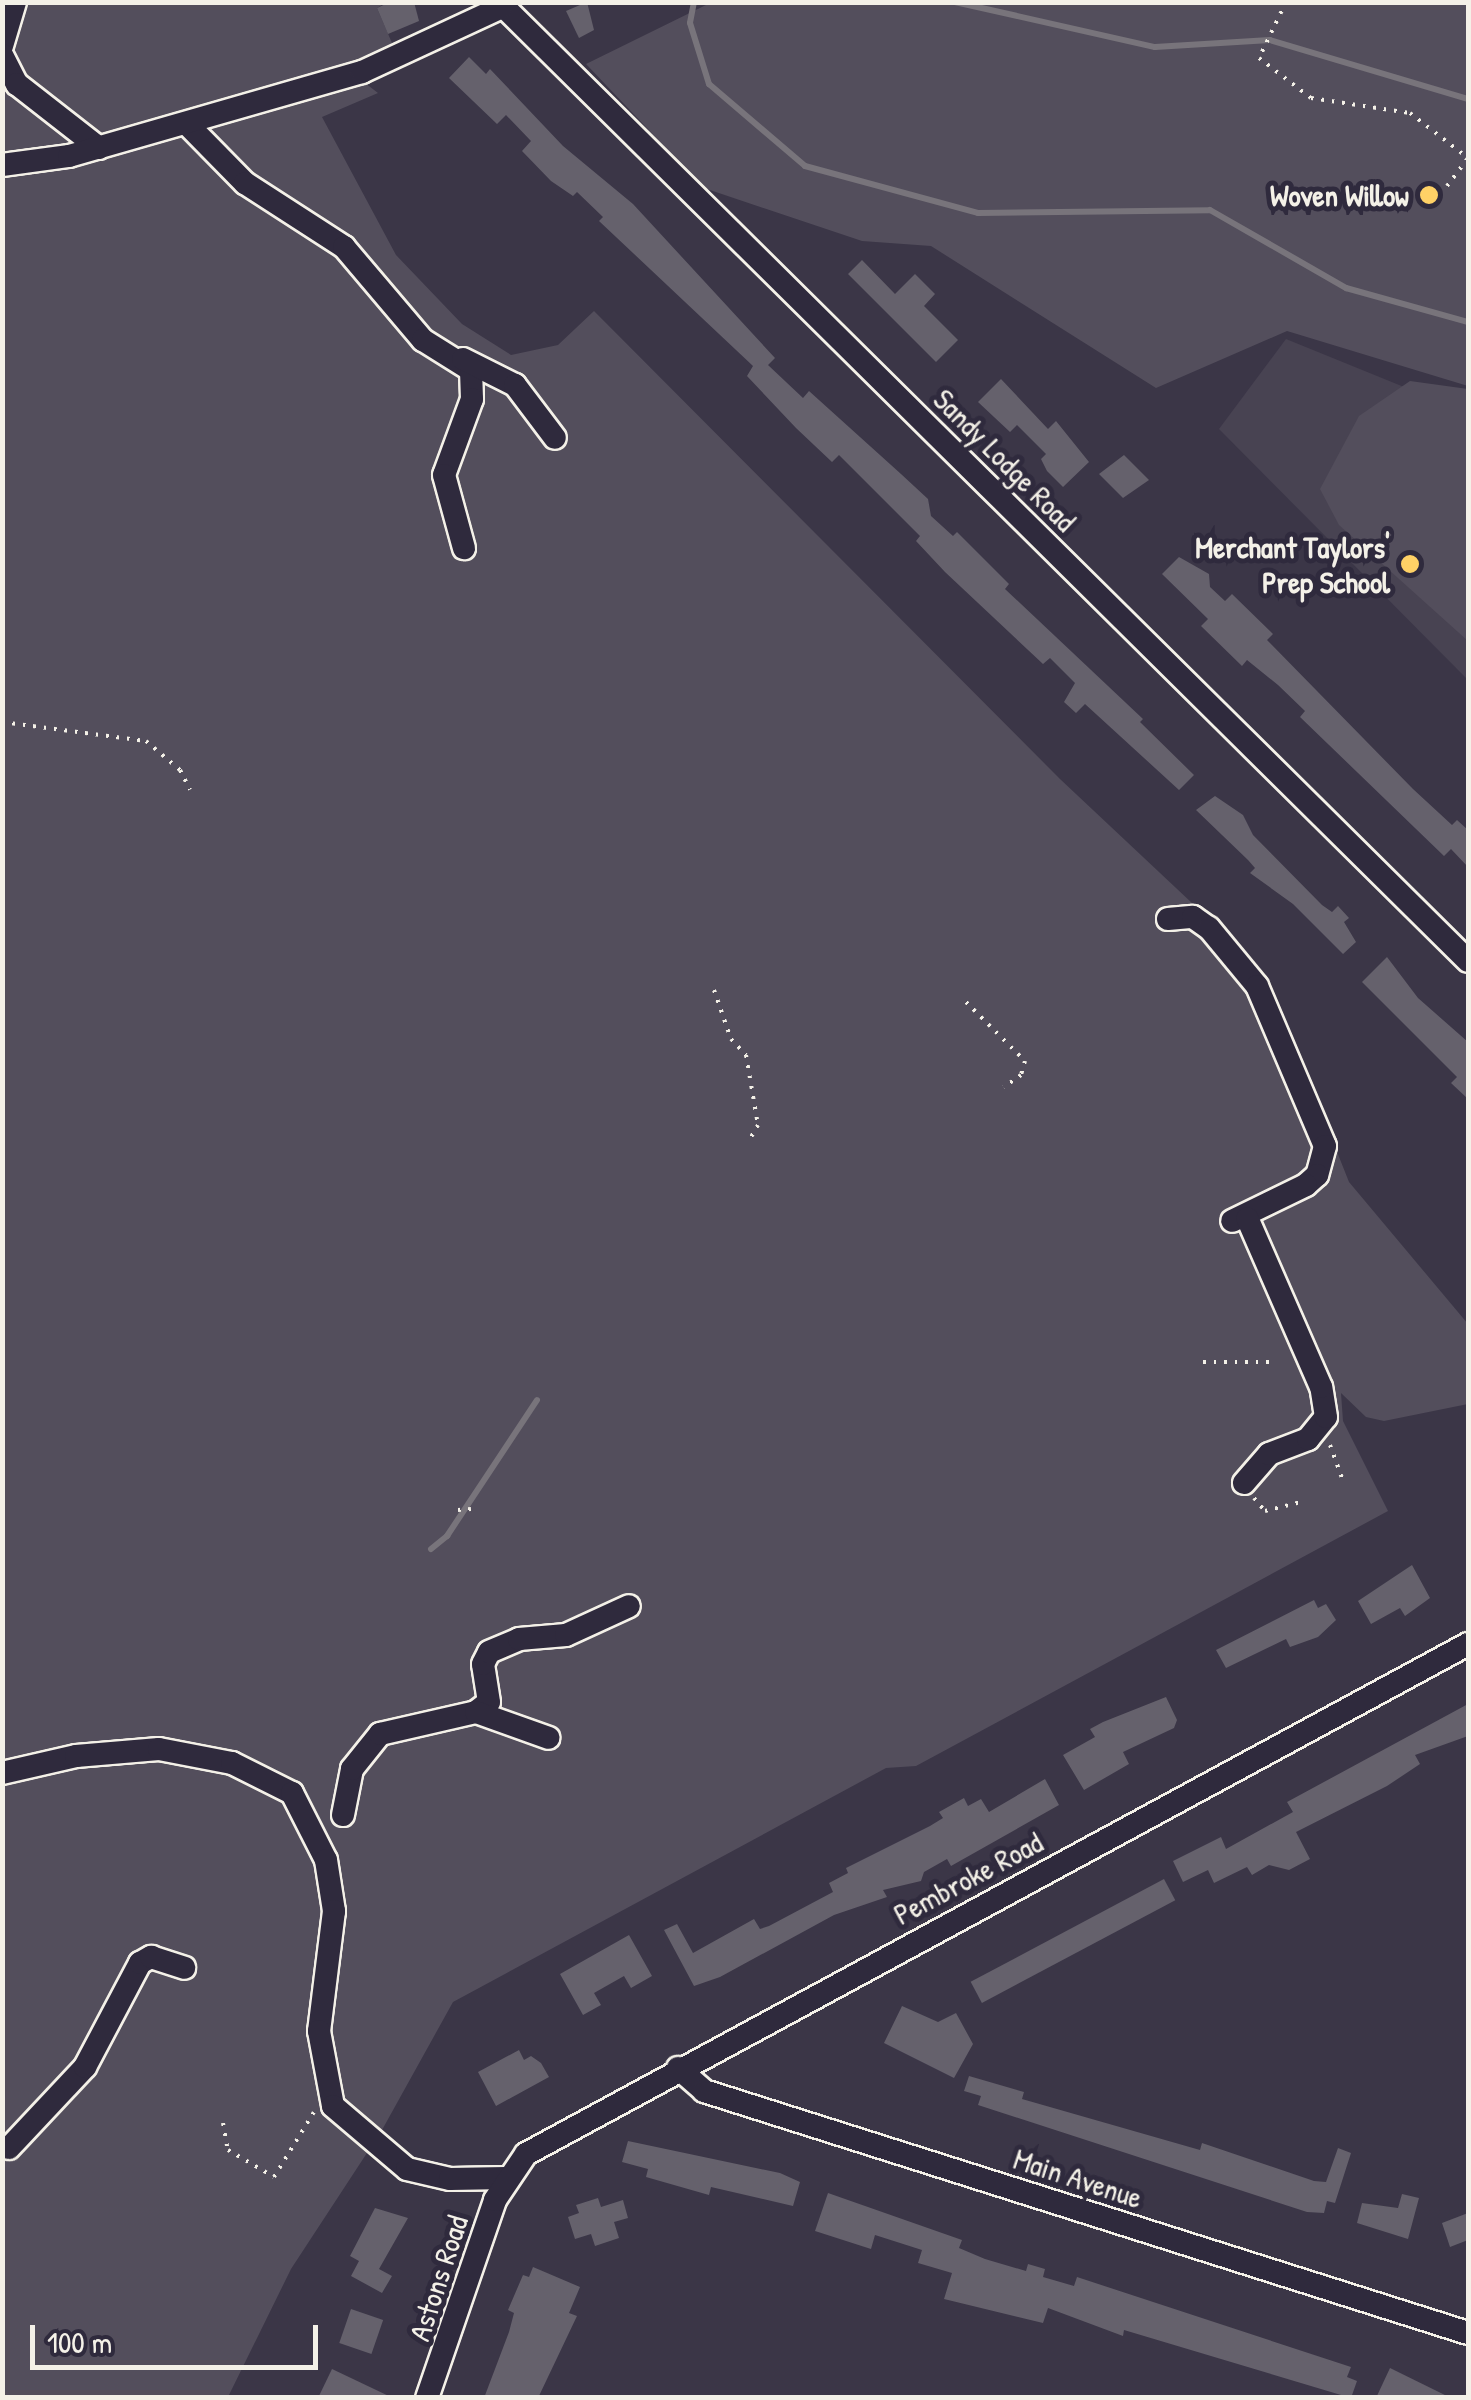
<!DOCTYPE html>
<style>
body{margin:0}
#map{position:relative;width:1471px;height:2400px;overflow:hidden;background:#3b3647;font-family:"Patrick Hand",sans-serif}
div>[style]{position:absolute}
[style*='--x']{left:calc(var(--x)*1px);top:calc(var(--y)*1px);width:calc(var(--w)*1px);rotate:calc(var(--a)*1deg)}
.built>*{inset:0;background:#484352}
.green>*{inset:0;background:#534e5c}
.stream>*{height:6px;margin:-3px;padding:0 3px;transform-origin:3px;border-radius:3px;background:#78747b}
.building>*{inset:0;background:#65616c;transform-origin:0 0}
.path>*{height:4px;margin-top:-2px;transform-origin:0;background:repeating-linear-gradient(90deg,#f4f1e8 0 2.5px,transparent 0 10.5px)}
.roads{filter:drop-shadow(2px 0 #f4f1e8) drop-shadow(-2px 0 #f4f1e8) drop-shadow(0 2px #f4f1e8) drop-shadow(0 -2px #f4f1e8)}
.minor>*{height:22px;margin:-11px;padding:0 11px;transform-origin:11px;border-radius:11px;background:#2f2a3d}
.dots>*{width:28px;height:28px;translate:-50% -50%;box-sizing:border-box;border:5px solid #2f2a3d;border-radius:50%}
span{translate:-50% -50%;white-space:nowrap;text-align:center;line-height:1.15;-webkit-text-stroke:10px #2f2a3d;paint-order:stroke}
.poi-label{font-size:30px;color:#f4f1e8;font-weight:700}
.right{translate:-100% -50%;text-align:right}
.street-label{font-size:30px;color:#f4f1e8}
.frame{position:absolute;inset:0;border:5px solid #f4f1e8;pointer-events:none}
.scale{position:absolute;left:30px;top:2325px;width:288px;height:45px;box-sizing:border-box;border:5px solid #f4f1e8;border-top:0;padding-left:12px;font-size:30px;line-height:35px;white-space:nowrap;color:#f4f1e8;-webkit-text-stroke:8px #2f2a3d;paint-order:stroke}
</style>
<div id="map">
<div class="built">
<div style="clip-path:polygon(1286px 339px,1468px 413px,1468px 680px,1219px 429px)"></div>
</div>
<div class="green">
<div style="clip-path:polygon(3px 3px,385px 3px,377px 8px,392px 43px,343px 66px,378px 93px,322px 117px,396px 255px,462px 324px,511px 355px,558px 345px,594px 311px,1060px 779px,1242px 950px,1287px 1026px,1349px 1182px,1468px 1324px,1468px 1404px,1384px 1421px,1366px 1417px,1341px 1393px,1343px 1421px,1388px 1511px,916px 1766px,886px 1768px,453px 2002px,382px 2130px,291px 2269px,228px 2397px,3px 2398px)"></div>
<div style="clip-path:polygon(710px 3px,1468px 3px,1468px 386px,1287px 331px,1156px 388px,931px 246px,862px 241px,704px 188px,586px 64px)"></div>
<div style="clip-path:polygon(1410px 381px,1468px 389px,1468px 641px,1339px 525px,1320px 489px,1359px 416px)"></div>
</div>
<div class="stream">
<div style="--x:694;--y:2;--w:21;--a:101"></div>
<div style="--x:690;--y:23;--w:64;--a:72.7"></div>
<div style="--x:709;--y:84;--w:126;--a:40.5"></div>
<div style="--x:805;--y:166;--w:179;--a:15.2"></div>
<div style="--x:978;--y:213;--w:232;--a:-0.7"></div>
<div style="--x:1210;--y:210;--w:157;--a:29.8"></div>
<div style="--x:1346;--y:288;--w:127;--a:15.6"></div>
<div style="--x:955;--y:2;--w:205;--a:12.7"></div>
<div style="--x:1155;--y:47;--w:115;--a:-3.5"></div>
<div style="--x:1270;--y:40;--w:207;--a:16.6"></div>
<div style="--x:431;--y:1549;--w:21;--a:-39"></div>
<div style="--x:447;--y:1536;--w:163;--a:-56.5"></div>
</div>
<div class="building">
<div style="clip-path:polygon(390px 2px,414px 2px,419px 21px,388px 34px,377px 8px)"></div>
<div style="clip-path:polygon(587px 2px,594px 30px,579px 38px,566px 11px)"></div>
<div style="clip-path:polygon(469px 57px,486px 74px,490px 69px,563px 146px,633px 204px,775px 358px,768px 365px,803px 398px,809px 391px,901px 474px,928px 499px,931px 516px,953px 536px,957px 532px,1009px 584px,1005px 589px,1143px 719px,1140px 722px,1194px 775px,1179px 790px,1085px 704px,1076px 713px,1064px 702px,1075px 683px,1050px 658px,1043px 664px,945px 572px,916px 541px,920px 536px,839px 455px,832px 462px,796px 428px,747px 376px,753px 366px,599px 221px,603px 217px,577px 192px,573px 196px,551px 181px,522px 151px,531px 141px,506px 115px,497px 124px,449px 78px)"></div>
<div style="clip-path:polygon(862px 260px,895px 294px,915px 274px,935px 294px,924px 306px,958px 340px,936px 362px,848px 274px)"></div>
<div style="clip-path:polygon(1001px 379px,1048px 429px,1056px 421px,1089px 462px,1063px 487px,1047px 471px,1041px 459px,1046px 454px,1017px 425px,1010px 432px,978px 402px)"></div>
<div style="clip-path:polygon(1124px 455px,1149px 480px,1123px 498px,1099px 474px)"></div>
<div style="clip-path:polygon(1179px 557px,1209px 574px,1210px 587px,1225px 601px,1232px 594px,1273px 634px,1267px 640px,1413px 789px,1452px 825px,1457px 820px,1468px 830px,1468px 867px,1451px 849px,1444px 856px,1300px 717px,1305px 711px,1278px 685px,1247px 660px,1242px 666px,1201px 626px,1208px 619px,1162px 574px)"></div>
<div style="clip-path:polygon(1215px 796px,1243px 815px,1253px 835px,1322px 905px,1332px 912px,1338px 906px,1349px 918px,1344px 922px,1356px 942px,1343px 954px,1293px 904px,1250px 873px,1255px 868px,1248px 860px,1196px 810px)"></div>
<div style="clip-path:polygon(1387px 957px,1418px 998px,1468px 1042px,1468px 1099px,1451px 1083px,1457px 1077px,1362px 982px)"></div>
<div style="clip-path:polygon(1412px 1565px,1430px 1598px,1405px 1616px,1400px 1608px,1371px 1624px,1358px 1601px)"></div>
<div style="clip-path:polygon(1314px 1600px,1318px 1608px,1326px 1604px,1336px 1620px,1318px 1637px,1290px 1647px,1286px 1639px,1226px 1668px,1216px 1650px)"></div>
<div style="clip-path:polygon(1166px 1697px,1177px 1720px,1174px 1728px,1123px 1752px,1129px 1764px,1084px 1790px,1063px 1755px,1095px 1737px,1090px 1729px,1103px 1722px)"></div>
<div style="clip-path:polygon(1468px 1704px,1468px 1736px,1415px 1755px,1420px 1764px,1387px 1786px,1296px 1832px,1310px 1859px,1289px 1870px,1269px 1865px,1252px 1875px,1247px 1867px,1214px 1883px,1208px 1870px,1183px 1882px,1173px 1861px,1221px 1837px,1226px 1849px,1293px 1812px,1287px 1802px)"></div>
<div style="clip-path:polygon(1045px 1779px,1059px 1805px,951px 1866px,947px 1859px,924px 1872px,921px 1881px,883px 1890px,887px 1897px,834px 1915px,720px 1977px,694px 1986px,664px 1930px,677px 1924px,693px 1953px,754px 1919px,760px 1929px,769px 1926px,833px 1892px,829px 1883px,848px 1873px,846px 1868px,930px 1826px,943px 1818px,939px 1812px,964px 1798px,968px 1806px,981px 1799px,989px 1812px)"></div>
<div style="left:1164px;top:1879px;width:24px;height:219px;rotate:62deg"></div>
<div style="clip-path:polygon(629px 1935px,652px 1976px,631px 1988px,624px 1976px,594px 1993px,601px 2005px,583px 2015px,560px 1974px)"></div>
<div style="clip-path:polygon(902px 2006px,938px 2022px,956px 2013px,973px 2044px,954px 2078px,884px 2043px)"></div>
<div style="clip-path:polygon(519px 2050px,524px 2060px,531px 2056px,541px 2063px,549px 2077px,496px 2106px,478px 2072px)"></div>
<div style="clip-path:polygon(969px 2076px,1024px 2092px,1022px 2099px,1200px 2150px,1202px 2143px,1314px 2181px,1326px 2182px,1338px 2148px,1351px 2153px,1335px 2203px,1327px 2201px,1324px 2213px,1307px 2212px,978px 2105px,981px 2096px,964px 2091px)"></div>
<div style="clip-path:polygon(628px 2141px,780px 2173px,800px 2182px,793px 2206px,711px 2187px,709px 2195px,646px 2177px,648px 2169px,622px 2162px)"></div>
<div style="clip-path:polygon(828px 2193px,962px 2240px,959px 2248px,985px 2259px,1026px 2271px,1028px 2264px,1045px 2269px,1043px 2277px,1074px 2286px,1077px 2277px,1351px 2367px,1347px 2377px,1357px 2381px,1351px 2398px,1124px 2330px,1123px 2336px,1048px 2308px,1043px 2323px,944px 2299px,952px 2273px,918px 2263px,922px 2250px,875px 2235px,871px 2249px,815px 2231px)"></div>
<div style="clip-path:polygon(1402px 2194px,1419px 2198px,1408px 2239px,1357px 2223px,1362px 2203px,1398px 2208px)"></div>
<div style="clip-path:polygon(598px 2198px,601px 2207px,623px 2200px,628px 2218px,614px 2222px,619px 2238px,595px 2246px,591px 2234px,575px 2239px,568px 2217px,579px 2213px,576px 2205px)"></div>
<div style="clip-path:polygon(375px 2208px,408px 2218px,379px 2269px,392px 2276px,382px 2293px,351px 2276px,359px 2261px,350px 2256px)"></div>
<div style="clip-path:polygon(1468px 2213px,1468px 2240px,1450px 2247px,1442px 2223px)"></div>
<div style="clip-path:polygon(533px 2267px,580px 2287px,569px 2313px,577px 2316px,538px 2398px,484px 2398px,509px 2332px,514px 2313px,508px 2310px,523px 2275px,529px 2277px)"></div>
<div style="left:351px;top:2309px;width:34px;height:36px;rotate:19deg"></div>
<div style="clip-path:polygon(1390px 2368px,1451px 2398px,1376px 2398px)"></div>
<div style="clip-path:polygon(332px 2369px,393px 2398px,318px 2398px)"></div>
</div>
<div class="path">
<div style="--x:1286;--y:2;--w:62;--a:115.7"></div>
<div style="--x:1259;--y:58;--w:66;--a:37.6"></div>
<div style="--x:1311;--y:98;--w:100;--a:8.6"></div>
<div style="--x:1410;--y:113;--w:73;--a:37.8"></div>
<div style="--x:1308;--y:2;--w:31;--a:0"></div>
<div style="--x:1447;--y:186;--w:35;--a:-53"></div>
<div style="--x:2;--y:722;--w:145;--a:7.5"></div>
<div style="--x:146;--y:741;--w:45;--a:40.5"></div>
<div style="--x:180;--y:770;--w:22;--a:63"></div>
<div style="--x:714;--y:990;--w:52;--a:70.9"></div>
<div style="--x:731;--y:1039;--w:22;--a:47"></div>
<div style="--x:746;--y:1055;--w:71;--a:80.3"></div>
<div style="--x:758;--y:1125;--w:20;--a:120"></div>
<div style="--x:966;--y:1002;--w:83;--a:45"></div>
<div style="--x:1025;--y:1061;--w:15;--a:106"></div>
<div style="--x:1021;--y:1075;--w:21;--a:145"></div>
<div style="--x:1203;--y:1362;--w:67;--a:0"></div>
<div style="--x:1330;--y:1445;--w:38;--a:70"></div>
<div style="--x:1254;--y:1498;--w:17;--a:50"></div>
<div style="--x:1265;--y:1511;--w:36;--a:-14"></div>
<div style="--x:458;--y:1510;--w:13;--a:-4"></div>
<div style="--x:223;--y:2123;--w:27;--a:80"></div>
<div style="--x:228;--y:2150;--w:53;--a:30.4"></div>
<div style="--x:274;--y:2177;--w:76;--a:-58.4"></div>
</div>
<div class="roads">
<div class="minor">
<div style="--x:499;--y:2;--w:1363;--a:44.7"></div>
<div style="--x:2;--y:46;--w:46;--a:-73.5"></div>
<div style="--x:2;--y:55;--w:33;--a:63"></div>
<div style="--x:17;--y:84;--w:104;--a:38"></div>
<div style="--x:187;--y:124;--w:83;--a:45.5"></div>
<div style="--x:245;--y:183;--w:118;--a:32.9"></div>
<div style="--x:344;--y:247;--w:122;--a:49.7"></div>
<div style="--x:423;--y:340;--w:57;--a:32"></div>
<div style="--x:471;--y:370;--w:29;--a:88"></div>
<div style="--x:472;--y:399;--w:81;--a:110.2"></div>
<div style="--x:444;--y:475;--w:76;--a:74.7"></div>
<div style="--x:2;--y:165;--w:68;--a:-7.7"></div>
<div style="--x:69;--y:156;--w:305;--a:-16"></div>
<div style="--x:362;--y:72;--w:154;--a:-24.9"></div>
<div style="--x:463;--y:359;--w:58;--a:26.6"></div>
<div style="--x:515;--y:385;--w:66;--a:53"></div>
<div style="--x:1168;--y:919;--w:25;--a:-5"></div>
<div style="--x:1193;--y:917;--w:19;--a:35"></div>
<div style="--x:1209;--y:928;--w:75;--a:50.4"></div>
<div style="--x:1257;--y:986;--w:174;--a:67"></div>
<div style="--x:1325;--y:1146;--w:30;--a:105"></div>
<div style="--x:1317;--y:1175;--w:15;--a:138"></div>
<div style="--x:1306;--y:1185;--w:82;--a:154.1"></div>
<div style="--x:1244;--y:1483;--w:38;--a:-49"></div>
<div style="--x:1269;--y:1454;--w:42;--a:-21"></div>
<div style="--x:1308;--y:1439;--w:28;--a:-51"></div>
<div style="--x:1326;--y:1417;--w:30;--a:-99"></div>
<div style="--x:1321;--y:1387;--w:184;--a:-113.6"></div>
<div style="--x:476;--y:1712;--w:16;--a:-38"></div>
<div style="--x:489;--y:1702;--w:38;--a:-99"></div>
<div style="--x:483;--y:1664;--w:13;--a:-63"></div>
<div style="--x:489;--y:1652;--w:33;--a:-23"></div>
<div style="--x:519;--y:1639;--w:47;--a:-4.9"></div>
<div style="--x:566;--y:1635;--w:69;--a:-24.7"></div>
<div style="--x:2;--y:1773;--w:76;--a:-12.9"></div>
<div style="--x:76;--y:1756;--w:83;--a:-4.8"></div>
<div style="--x:159;--y:1749;--w:74;--a:10.9"></div>
<div style="--x:232;--y:1763;--w:67;--a:26.6"></div>
<div style="--x:292;--y:1793;--w:75;--a:63.1"></div>
<div style="--x:326;--y:1860;--w:52;--a:81.1"></div>
<div style="--x:334;--y:1911;--w:121;--a:97.1"></div>
<div style="--x:319;--y:2031;--w:76;--a:79.4"></div>
<div style="--x:333;--y:2106;--w:97;--a:40.4"></div>
<div style="--x:407;--y:2169;--w:44;--a:13.1"></div>
<div style="--x:450;--y:2179;--w:56;--a:-1"></div>
<div style="--x:343;--y:1815;--w:47;--a:-78.9"></div>
<div style="--x:352;--y:1769;--w:45;--a:-51.3"></div>
<div style="--x:380;--y:1734;--w:98;--a:-12.9"></div>
<div style="--x:476;--y:1712;--w:77;--a:19.6"></div>
<div style="--x:678;--y:2068;--w:35;--a:41"></div>
<div style="--x:704;--y:2091;--w:801;--a:17.58"></div>
<div style="--x:9;--y:2148;--w:111;--a:-46.8"></div>
<div style="--x:85;--y:2067;--w:118;--a:-62.1"></div>
<div style="--x:140;--y:1963;--w:13;--a:-29"></div>
<div style="--x:151;--y:1957;--w:35;--a:18"></div>
<div style="--x:427;--y:2398;--w:209;--a:-71"></div>
<div style="--x:495;--y:2200;--w:55;--a:-56"></div>
<div style="--x:526;--y:2154;--w:1071;--a:-28.43"></div>
</div>
</div>
<div class="dots">
<div style="left:1429px;top:195px;background:#ffd166"></div>
<div style="left:1410px;top:564px;background:#ffd166"></div>
</div>
<div class="poi-label">
<span class="right" style="left:1409px;top:195px">Woven Willow</span>
<span class="right" style="left:1390px;top:564px">Merchant Taylors'<br>Prep School</span>
</div>
<div class="street-label">
<span style="left:1005px;top:460px;rotate:45deg">Sandy Lodge Road</span>
<span style="left:968px;top:1878px;rotate:-28deg">Pembroke Road</span>
<span style="left:1078px;top:2178px;rotate:18deg">Main Avenue</span>
<span style="left:438px;top:2278px;rotate:-72deg">Astons Road</span>
</div>
<div class="frame"></div>
<div class="scale">100 m</div>
</div>
